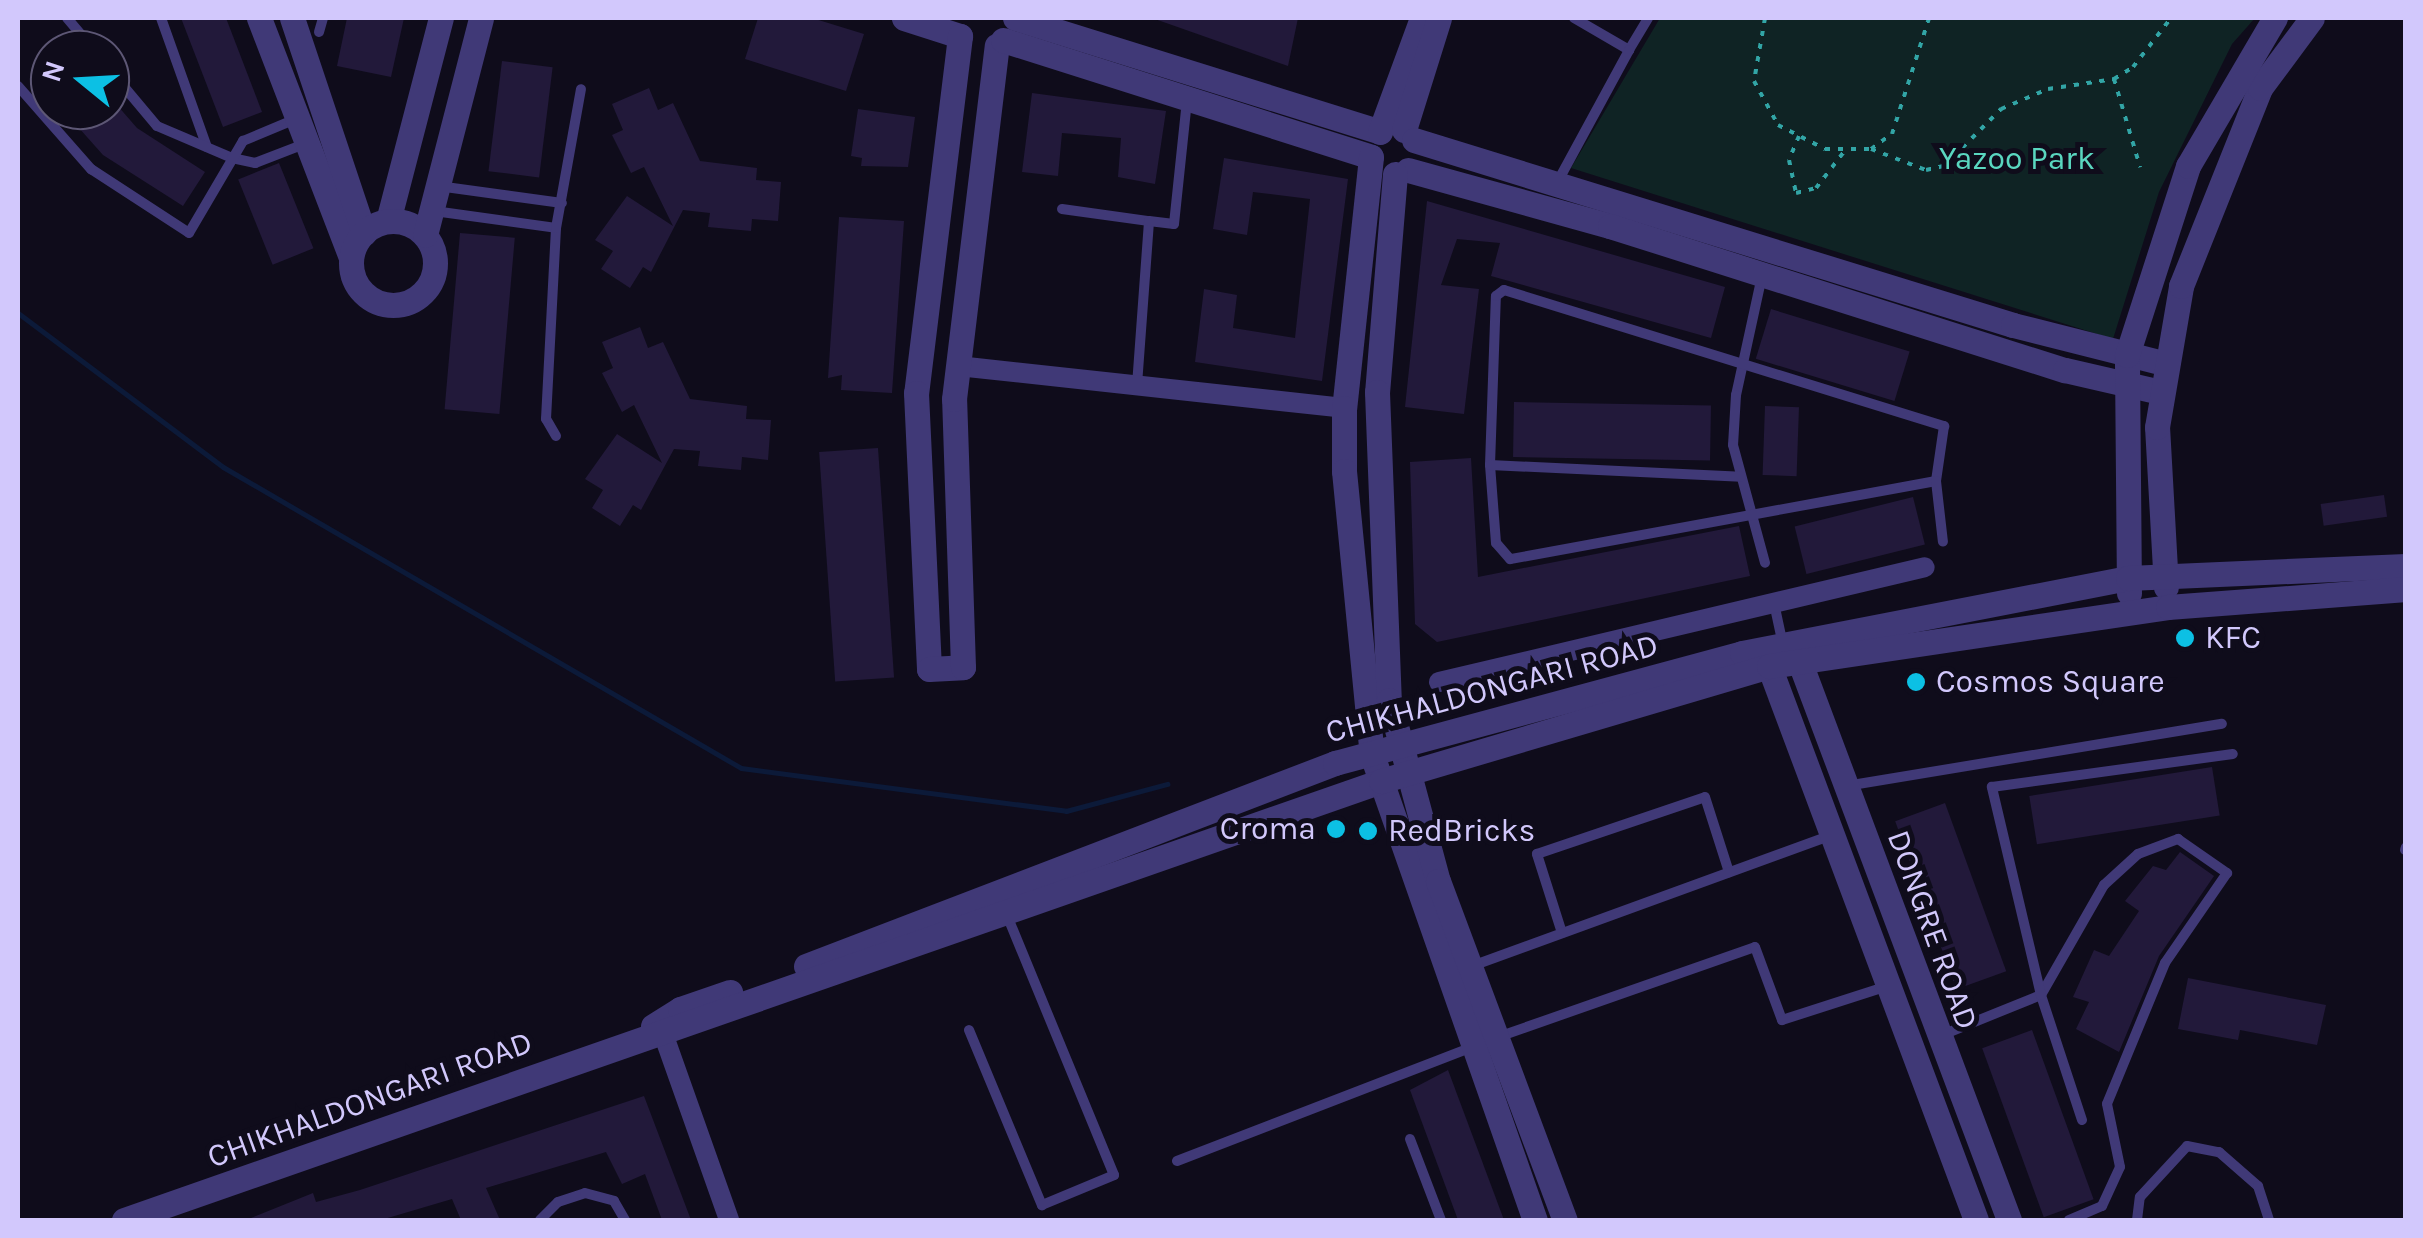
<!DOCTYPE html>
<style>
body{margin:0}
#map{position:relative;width:2423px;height:1238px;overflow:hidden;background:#0f0c1b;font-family:Karla,sans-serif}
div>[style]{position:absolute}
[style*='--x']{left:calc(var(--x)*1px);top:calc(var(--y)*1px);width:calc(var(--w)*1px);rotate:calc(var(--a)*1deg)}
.green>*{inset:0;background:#0f2324}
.stream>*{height:5px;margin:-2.5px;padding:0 2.5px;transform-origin:2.5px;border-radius:2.5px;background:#0c1a39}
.building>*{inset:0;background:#22193a;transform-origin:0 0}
.path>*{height:4px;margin-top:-2px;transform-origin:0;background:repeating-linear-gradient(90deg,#32a5a6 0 5px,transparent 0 13px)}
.service>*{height:10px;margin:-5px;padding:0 5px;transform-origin:5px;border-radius:5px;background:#403977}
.minor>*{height:20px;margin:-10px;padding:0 10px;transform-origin:10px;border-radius:10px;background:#403977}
.tertiary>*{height:25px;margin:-12.5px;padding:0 12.5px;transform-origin:12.5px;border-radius:12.5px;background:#403977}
.tertiary>.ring{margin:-12.5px;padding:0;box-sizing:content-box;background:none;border:25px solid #403977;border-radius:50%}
.dots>*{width:28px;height:28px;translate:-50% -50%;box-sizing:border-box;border:5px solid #0f0c1b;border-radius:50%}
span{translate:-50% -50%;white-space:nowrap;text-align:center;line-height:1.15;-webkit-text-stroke:10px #0f0c1b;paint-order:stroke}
.park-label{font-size:32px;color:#5ad7c0}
.poi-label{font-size:32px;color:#d2c8fc}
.left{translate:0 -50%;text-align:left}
.right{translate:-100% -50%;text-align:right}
.street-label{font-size:32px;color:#d2c8fc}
.frame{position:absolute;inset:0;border:20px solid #d2c8fc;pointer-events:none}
.north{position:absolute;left:30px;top:30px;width:100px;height:100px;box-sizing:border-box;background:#0f0c1b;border:2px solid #5d5775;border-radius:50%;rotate:288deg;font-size:28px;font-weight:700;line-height:40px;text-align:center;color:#d2c8fc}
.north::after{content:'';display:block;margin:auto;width:35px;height:45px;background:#0cc0e4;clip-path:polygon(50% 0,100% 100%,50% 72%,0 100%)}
</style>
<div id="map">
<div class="green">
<div style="clip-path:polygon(1660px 18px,2255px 18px,2232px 44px,2159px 192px,2113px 339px,1571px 168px)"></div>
</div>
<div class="stream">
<div style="--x:18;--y:313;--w:256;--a:36.9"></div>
<div style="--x:223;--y:467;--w:599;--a:30.16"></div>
<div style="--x:741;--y:768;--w:328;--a:7.5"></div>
<div style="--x:1066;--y:811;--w:105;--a:-15"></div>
</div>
<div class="building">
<div style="clip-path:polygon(181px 18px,226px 18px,262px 112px,223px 127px)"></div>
<div style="clip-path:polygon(347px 18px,404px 18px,391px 77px,337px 66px)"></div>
<div style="clip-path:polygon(758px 18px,812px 18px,864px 34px,846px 91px,745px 59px)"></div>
<div style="clip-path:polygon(1152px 18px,1298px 18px,1288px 66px)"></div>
<div style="left:502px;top:61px;width:51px;height:111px;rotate:7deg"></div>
<div style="clip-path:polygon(50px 62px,50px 95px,33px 76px)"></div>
<div style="clip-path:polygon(649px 88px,658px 110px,673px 103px,700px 161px,757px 168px,756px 180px,781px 182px,778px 221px,752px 219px,751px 231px,708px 227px,710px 213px,683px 210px,651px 272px,643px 267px,630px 288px,601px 269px,613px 251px,595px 240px,627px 196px,673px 226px,644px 167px,631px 173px,612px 135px,623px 130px,612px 104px)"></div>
<div style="clip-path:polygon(1032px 93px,1166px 111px,1155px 184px,1118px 177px,1121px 138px,1062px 133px,1058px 176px,1022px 172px)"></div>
<div style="clip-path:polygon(110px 97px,137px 128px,205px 172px,183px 206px,103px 155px,63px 110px,110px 110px)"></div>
<div style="clip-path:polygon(858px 109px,915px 117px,908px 167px,861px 166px,862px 158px,851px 156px)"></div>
<div style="clip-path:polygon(1224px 158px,1348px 179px,1322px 381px,1195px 362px,1204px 289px,1237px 295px,1233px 328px,1295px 338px,1310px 199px,1253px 192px,1247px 235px,1213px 229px)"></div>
<div style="left:279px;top:163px;width:92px;height:44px;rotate:68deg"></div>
<div style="clip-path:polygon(1427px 201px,1725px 287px,1711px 338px,1491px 276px,1500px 243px,1457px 239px,1441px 285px,1479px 289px,1464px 414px,1405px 407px)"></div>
<div style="clip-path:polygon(839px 217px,904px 221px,892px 393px,841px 390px,842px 375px,828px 378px)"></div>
<div style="left:460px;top:233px;width:55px;height:177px;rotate:5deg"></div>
<div style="left:1771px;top:309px;width:145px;height:52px;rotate:17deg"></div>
<div style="clip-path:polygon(640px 327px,648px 348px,663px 342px,690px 399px,747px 406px,746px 419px,771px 420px,768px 460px,742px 457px,741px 470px,698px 466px,700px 451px,674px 449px,641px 510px,633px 505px,620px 526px,592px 508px,603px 490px,585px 479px,617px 434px,662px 463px,634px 405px,622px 412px,602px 373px,613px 368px,602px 342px)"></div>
<div style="left:1514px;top:402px;width:197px;height:55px;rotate:1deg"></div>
<div style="left:1765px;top:406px;width:34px;height:69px;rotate:2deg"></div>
<div style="left:878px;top:448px;width:230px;height:59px;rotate:86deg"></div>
<div style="clip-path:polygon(1471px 458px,1478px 577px,1739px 526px,1750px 576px,1437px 642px,1415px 624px,1410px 462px)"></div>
<div style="left:2384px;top:495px;width:22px;height:64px;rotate:82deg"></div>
<div style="left:1913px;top:497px;width:49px;height:122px;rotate:76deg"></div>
<div style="left:2212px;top:767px;width:49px;height:185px;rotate:81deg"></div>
<div style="left:1945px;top:803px;width:179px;height:53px;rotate:70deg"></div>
<div style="clip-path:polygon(2180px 852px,2214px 876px,2159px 956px,2119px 1052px,2076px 1029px,2089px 1002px,2073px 997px,2094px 950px,2109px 956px,2139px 911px,2125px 901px,2153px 866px,2166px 870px)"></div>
<div style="clip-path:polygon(2188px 978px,2326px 1005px,2317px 1045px,2240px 1030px,2238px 1040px,2178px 1029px)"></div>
<div style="left:2032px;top:1030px;width:180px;height:53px;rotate:70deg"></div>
<div style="clip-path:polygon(1448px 1070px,1504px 1220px,1458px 1220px,1410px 1090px)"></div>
<div style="clip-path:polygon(644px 1096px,691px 1220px,662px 1220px,645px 1174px,622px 1184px,606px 1152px,486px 1188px,500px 1220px,461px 1220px,452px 1199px,381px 1220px,246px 1220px,313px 1193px,316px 1202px,360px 1190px)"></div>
</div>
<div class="path">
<div style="--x:1765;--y:18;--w:64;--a:99.9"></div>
<div style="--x:1754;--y:81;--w:50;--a:61.4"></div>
<div style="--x:1778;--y:125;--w:53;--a:27.1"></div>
<div style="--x:1825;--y:149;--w:46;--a:0"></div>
<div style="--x:1871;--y:149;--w:26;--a:-36"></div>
<div style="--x:1892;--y:134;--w:122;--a:-72.3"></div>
<div style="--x:2114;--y:79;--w:92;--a:73.5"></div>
<div style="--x:1799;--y:136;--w:26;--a:113"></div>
<div style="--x:1789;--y:160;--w:34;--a:78"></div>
<div style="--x:1796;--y:193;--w:21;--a:-14"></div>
<div style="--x:1816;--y:188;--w:49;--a:-52.4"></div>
<div style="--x:1871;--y:149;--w:59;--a:20.9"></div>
<div style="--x:1926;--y:170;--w:18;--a:-13"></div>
<div style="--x:1944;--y:166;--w:81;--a:-45"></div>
<div style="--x:2001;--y:109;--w:51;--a:-23.1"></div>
<div style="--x:2048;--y:89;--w:67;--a:-8.6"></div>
<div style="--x:2114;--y:79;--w:22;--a:-32"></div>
<div style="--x:2133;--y:67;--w:62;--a:-52.2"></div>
</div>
<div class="service">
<div style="--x:67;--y:18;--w:42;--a:49.8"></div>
<div style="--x:161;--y:18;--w:137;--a:70.4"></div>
<div style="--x:1574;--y:18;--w:64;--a:30.2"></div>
<div style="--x:1629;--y:50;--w:37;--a:-59"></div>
<div style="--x:319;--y:32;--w:15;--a:-74"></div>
<div style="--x:110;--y:70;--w:73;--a:50"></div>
<div style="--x:157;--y:126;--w:82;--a:23.1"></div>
<div style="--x:232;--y:158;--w:24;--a:12"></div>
<div style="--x:255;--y:163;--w:56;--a:-21"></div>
<div style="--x:18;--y:86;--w:111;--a:48.7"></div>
<div style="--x:91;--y:169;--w:117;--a:33.1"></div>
<div style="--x:189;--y:233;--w:107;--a:-59.6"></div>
<div style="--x:243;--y:141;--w:60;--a:-22.7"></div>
<div style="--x:1558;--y:181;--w:149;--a:-61.5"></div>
<div style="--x:438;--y:186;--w:125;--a:7.8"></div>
<div style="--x:1062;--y:209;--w:88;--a:7.9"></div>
<div style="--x:434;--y:211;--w:123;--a:7.9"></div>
<div style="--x:1762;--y:276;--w:122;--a:102.3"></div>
<div style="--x:1736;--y:395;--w:50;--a:93.4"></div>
<div style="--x:1733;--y:445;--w:122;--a:74.8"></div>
<div style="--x:1504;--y:290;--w:461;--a:17.2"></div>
<div style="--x:1944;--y:426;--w:56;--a:98.3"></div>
<div style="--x:1936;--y:481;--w:433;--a:169.6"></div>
<div style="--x:1510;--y:559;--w:21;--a:-131"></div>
<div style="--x:1496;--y:543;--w:78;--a:-94.4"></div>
<div style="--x:1490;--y:465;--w:169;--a:-88"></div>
<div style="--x:1496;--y:296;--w:10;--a:-37"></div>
<div style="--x:1137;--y:385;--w:164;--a:-85.8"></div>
<div style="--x:1149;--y:221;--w:25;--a:7"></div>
<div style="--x:1174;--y:224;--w:124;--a:-84"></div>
<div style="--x:556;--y:436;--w:20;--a:-120"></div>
<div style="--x:546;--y:419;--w:191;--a:-87"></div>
<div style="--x:556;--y:228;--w:141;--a:-79.8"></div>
<div style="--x:1490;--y:465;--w:251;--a:2.7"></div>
<div style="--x:1936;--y:481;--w:61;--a:83.5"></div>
<div style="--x:1774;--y:603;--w:43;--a:77.9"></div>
<div style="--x:1846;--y:786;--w:381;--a:-9.4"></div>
<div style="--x:2405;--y:850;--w:3;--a:-72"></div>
<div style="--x:1562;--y:933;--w:83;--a:-107.6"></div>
<div style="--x:1537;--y:854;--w:177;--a:-18.7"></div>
<div style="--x:1705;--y:797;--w:79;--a:72.3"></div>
<div style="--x:1472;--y:966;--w:383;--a:-20"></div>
<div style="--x:969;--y:1030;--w:190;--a:67.4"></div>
<div style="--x:1042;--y:1205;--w:78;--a:-22.6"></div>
<div style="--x:1114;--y:1175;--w:281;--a:-112.4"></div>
<div style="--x:1942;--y:1035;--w:107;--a:-22"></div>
<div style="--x:2041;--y:995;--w:127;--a:-60.2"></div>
<div style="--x:2104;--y:885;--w:46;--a:-42.4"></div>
<div style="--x:2138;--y:854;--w:43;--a:-20.6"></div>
<div style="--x:2178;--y:839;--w:60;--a:34.8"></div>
<div style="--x:2227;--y:873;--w:109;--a:124.6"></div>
<div style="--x:2165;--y:963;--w:152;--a:112.4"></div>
<div style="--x:2107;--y:1104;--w:64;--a:78.3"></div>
<div style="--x:2120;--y:1167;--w:43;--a:114.8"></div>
<div style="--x:2102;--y:1206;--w:36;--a:157"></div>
<div style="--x:1498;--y:1037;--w:272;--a:-19.3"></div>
<div style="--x:1755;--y:947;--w:78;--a:69.7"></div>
<div style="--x:1782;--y:1020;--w:111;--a:-17.8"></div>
<div style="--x:2082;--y:1120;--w:132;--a:-108.2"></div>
<div style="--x:2041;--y:995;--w:214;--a:-103.3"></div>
<div style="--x:1992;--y:787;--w:243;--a:-7.8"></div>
<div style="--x:1410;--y:1139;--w:87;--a:69.1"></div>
<div style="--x:1177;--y:1161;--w:317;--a:-21.1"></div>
<div style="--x:540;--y:1220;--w:25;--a:-45"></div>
<div style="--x:558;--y:1202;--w:28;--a:-18"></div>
<div style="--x:585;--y:1193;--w:30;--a:15"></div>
<div style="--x:614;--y:1201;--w:22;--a:60"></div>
<div style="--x:2137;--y:1220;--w:23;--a:-83"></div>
<div style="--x:2140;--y:1197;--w:69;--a:-47.3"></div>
<div style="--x:2187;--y:1146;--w:33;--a:11"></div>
<div style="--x:2219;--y:1152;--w:52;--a:41.1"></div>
<div style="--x:2258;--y:1186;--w:36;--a:72"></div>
</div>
<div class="minor">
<div style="--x:958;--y:366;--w:388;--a:6.2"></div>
<div style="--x:1439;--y:682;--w:499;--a:-13.3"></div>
<div style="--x:659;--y:1022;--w:210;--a:70.5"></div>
</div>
<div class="tertiary">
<div style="--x:259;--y:18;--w:257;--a:69"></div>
<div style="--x:292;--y:18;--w:227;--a:71.5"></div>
<div style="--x:904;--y:18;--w:59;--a:17.8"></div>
<div style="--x:960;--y:36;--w:360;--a:97"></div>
<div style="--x:916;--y:393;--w:276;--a:87.3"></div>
<div style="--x:929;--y:669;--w:34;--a:-3"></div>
<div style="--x:963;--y:667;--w:268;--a:-91.9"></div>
<div style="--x:954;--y:399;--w:356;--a:-83.1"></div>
<div style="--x:1015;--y:18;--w:382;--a:17.3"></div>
<div style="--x:1380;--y:132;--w:121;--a:-69.8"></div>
<div style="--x:1003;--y:40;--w:386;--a:17.6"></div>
<div style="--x:1371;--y:157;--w:252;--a:96.1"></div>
<div style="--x:1344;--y:408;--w:63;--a:90"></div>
<div style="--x:1344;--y:471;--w:285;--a:84.4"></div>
<div style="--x:1372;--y:755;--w:493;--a:70.7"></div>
<div style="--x:1404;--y:130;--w:117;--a:-72.6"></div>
<div style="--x:1414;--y:140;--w:627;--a:17.16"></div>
<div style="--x:2013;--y:325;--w:159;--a:14.2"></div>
<div style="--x:1408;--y:170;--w:210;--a:15.5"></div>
<div style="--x:1610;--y:226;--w:477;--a:17.6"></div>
<div style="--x:2065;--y:370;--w:98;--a:13"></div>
<div style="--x:1395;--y:174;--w:219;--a:94.7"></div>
<div style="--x:1377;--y:392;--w:308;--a:87.8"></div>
<div style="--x:1389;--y:700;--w:188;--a:74.9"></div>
<div style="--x:1438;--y:881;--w:362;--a:69.5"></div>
<div style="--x:388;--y:221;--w:210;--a:-75.4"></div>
<div class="ring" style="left:351px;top:221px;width:59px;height:59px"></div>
<div style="--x:425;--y:235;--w:224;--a:-75.5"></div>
<div style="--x:2166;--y:587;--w:160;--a:-93.2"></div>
<div style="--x:2157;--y:427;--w:143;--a:-80.3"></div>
<div style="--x:2181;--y:286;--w:213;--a:-68.2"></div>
<div style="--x:2260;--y:88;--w:87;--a:-53.4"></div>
<div style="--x:2129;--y:593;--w:238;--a:-90.5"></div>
<div style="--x:2127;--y:355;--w:199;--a:-72.1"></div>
<div style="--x:2188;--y:166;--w:172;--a:-59.6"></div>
<div style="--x:1799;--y:660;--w:598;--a:69.44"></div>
<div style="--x:1769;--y:666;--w:591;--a:69.51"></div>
<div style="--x:806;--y:966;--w:567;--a:-20.99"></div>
<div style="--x:1335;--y:763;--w:422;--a:-15.1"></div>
<div style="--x:1742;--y:653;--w:393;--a:-11"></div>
<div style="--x:2128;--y:578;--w:278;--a:-2.5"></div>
<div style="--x:653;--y:1026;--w:32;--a:-32"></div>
<div style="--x:680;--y:1009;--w:53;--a:-18.8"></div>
<div style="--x:124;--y:1220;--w:1331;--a:-19.25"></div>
<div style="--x:1381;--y:781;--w:405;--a:-16.5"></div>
<div style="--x:1769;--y:666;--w:403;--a:-8.4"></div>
<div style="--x:2168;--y:607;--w:239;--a:-4.3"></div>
</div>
<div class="dots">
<div style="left:2185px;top:638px;background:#0cc0e4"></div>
<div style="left:1916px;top:682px;background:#0cc0e4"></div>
<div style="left:1336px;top:829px;background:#0cc0e4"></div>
<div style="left:1368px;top:831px;background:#0cc0e4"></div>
</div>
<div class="park-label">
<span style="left:2017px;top:159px">Yazoo Park</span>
</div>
<div class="poi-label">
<span class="left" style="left:2205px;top:638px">KFC</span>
<span class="left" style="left:1936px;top:682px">Cosmos Square</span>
<span class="right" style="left:1316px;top:829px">Croma</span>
<span class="left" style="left:1388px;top:831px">RedBricks</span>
</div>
<div class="street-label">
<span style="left:1492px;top:689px;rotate:-15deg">CHIKHALDONGARI ROAD</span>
<span style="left:1932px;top:930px;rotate:70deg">DONGRE ROAD</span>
<span style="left:370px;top:1100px;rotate:-20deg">CHIKHALDONGARI ROAD</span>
</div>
<div class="frame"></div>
<div class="north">N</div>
</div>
